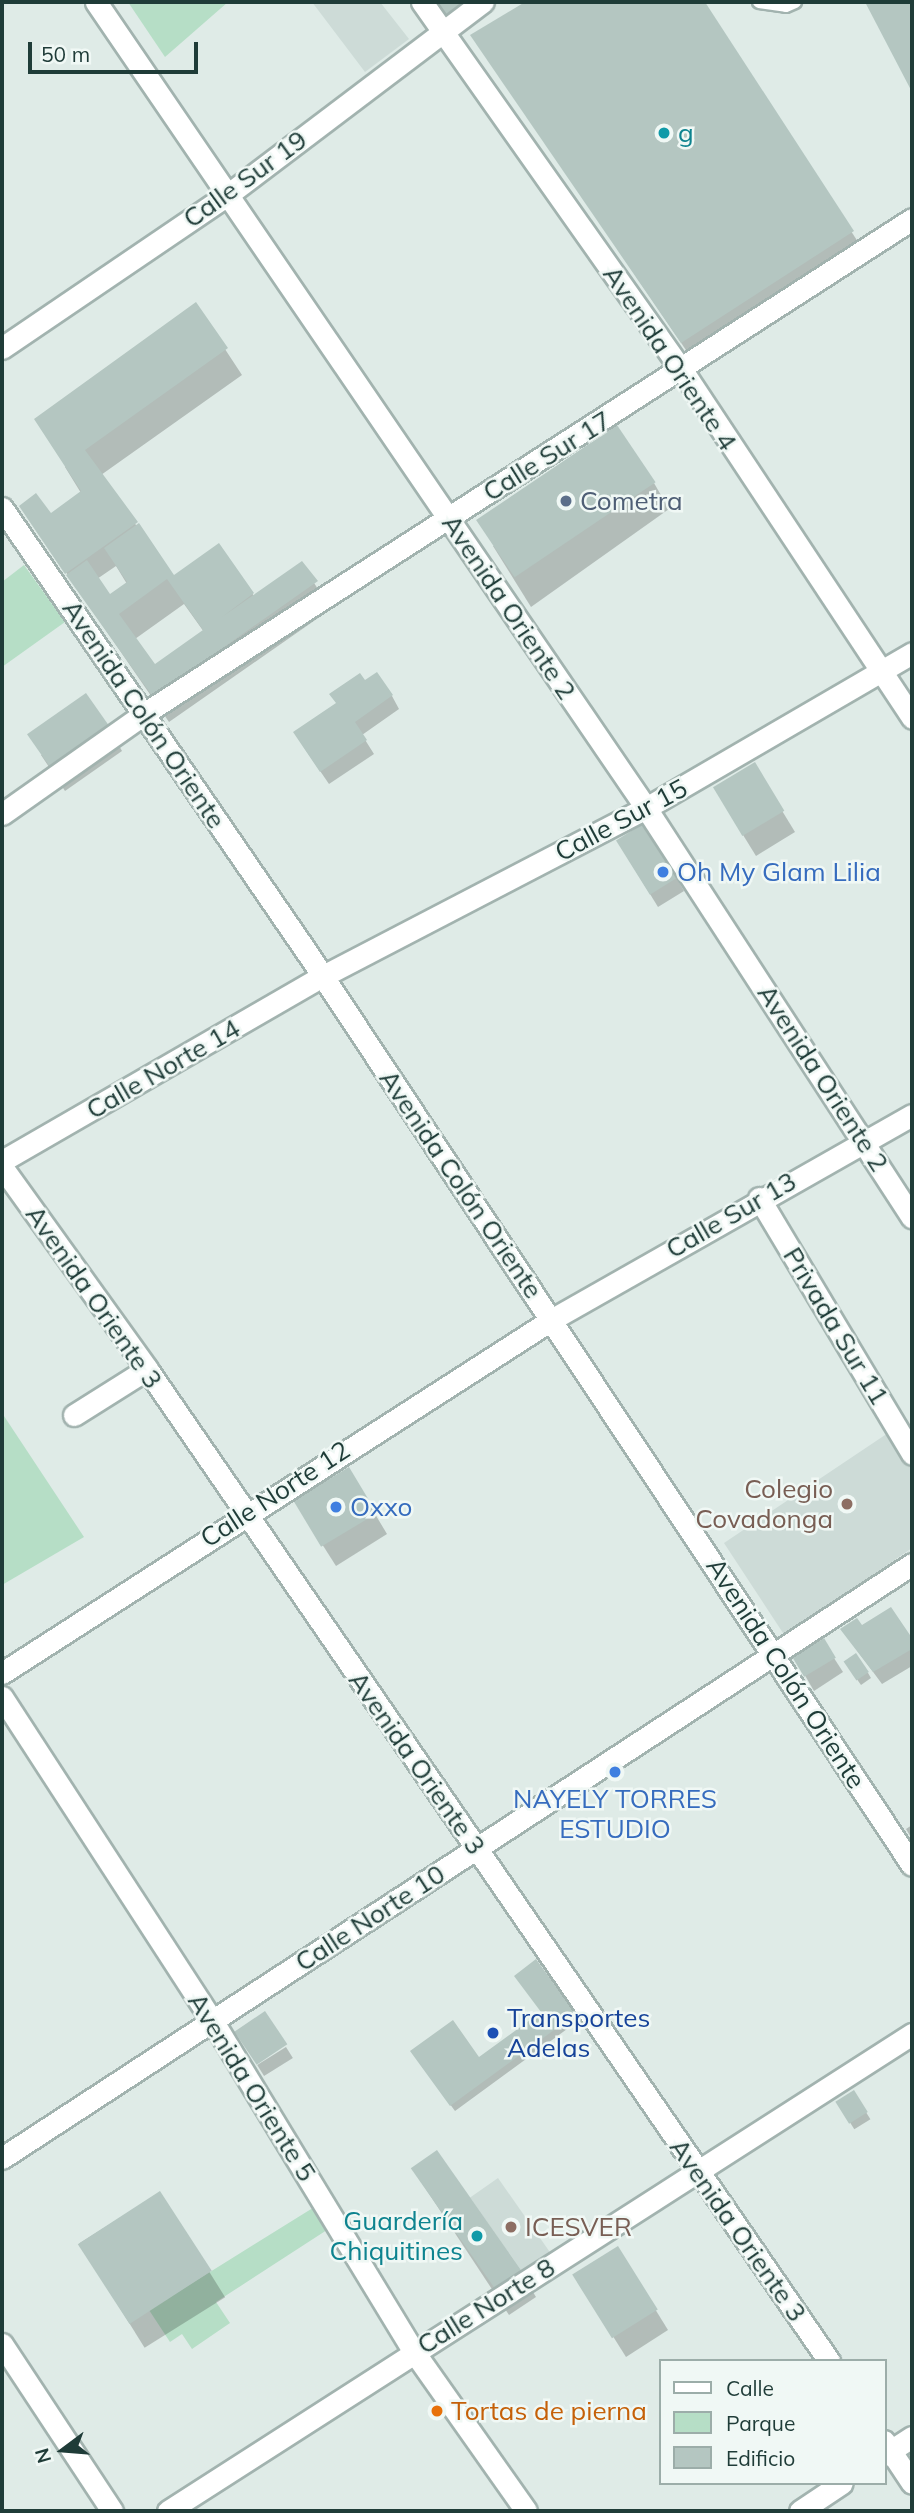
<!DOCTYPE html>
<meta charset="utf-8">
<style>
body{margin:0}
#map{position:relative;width:914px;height:2513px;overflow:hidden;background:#dfebe7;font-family:Mulish,sans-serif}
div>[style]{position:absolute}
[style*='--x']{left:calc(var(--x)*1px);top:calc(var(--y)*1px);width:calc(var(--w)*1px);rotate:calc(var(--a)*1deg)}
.built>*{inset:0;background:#cddbd7;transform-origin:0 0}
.green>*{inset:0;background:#b6dec6}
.shadow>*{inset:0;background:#0003;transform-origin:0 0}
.building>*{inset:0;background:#b4c6c1;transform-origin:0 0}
.roads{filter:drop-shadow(2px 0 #a2b3af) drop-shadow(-2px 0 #a2b3af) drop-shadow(0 2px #a2b3af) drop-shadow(0 -2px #a2b3af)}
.service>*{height:12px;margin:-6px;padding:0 6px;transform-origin:6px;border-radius:6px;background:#fff}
.minor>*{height:21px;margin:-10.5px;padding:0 10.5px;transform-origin:10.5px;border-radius:10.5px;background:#fff}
.tertiary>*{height:21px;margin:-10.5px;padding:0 10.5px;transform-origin:10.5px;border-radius:10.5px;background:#fff}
.dots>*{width:19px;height:19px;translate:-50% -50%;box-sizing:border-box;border:4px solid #f0f8f5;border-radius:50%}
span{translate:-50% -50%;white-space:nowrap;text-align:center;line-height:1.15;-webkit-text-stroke:5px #f0f8f5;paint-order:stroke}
.culture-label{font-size:26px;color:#0d838f}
.left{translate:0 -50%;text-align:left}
.right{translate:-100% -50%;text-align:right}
.street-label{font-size:26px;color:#1f3c38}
.service-label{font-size:26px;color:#4e5e75}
.shop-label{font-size:26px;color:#366cbe}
.education-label{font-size:26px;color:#785e54}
.transit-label{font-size:26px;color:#164399}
.food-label{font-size:26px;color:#c56008}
.frame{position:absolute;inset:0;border:4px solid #1f3c38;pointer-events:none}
.legend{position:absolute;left:659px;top:2359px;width:228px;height:126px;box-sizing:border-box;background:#f0f8f5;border:2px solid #9cada9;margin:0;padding:9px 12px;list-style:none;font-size:21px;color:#1f3c38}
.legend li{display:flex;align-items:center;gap:14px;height:35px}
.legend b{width:35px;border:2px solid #9cada9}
.north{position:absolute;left:28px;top:2415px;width:70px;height:70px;-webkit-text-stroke:5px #f0f8f5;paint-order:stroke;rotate:254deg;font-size:19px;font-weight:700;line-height:28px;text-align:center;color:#1f3c38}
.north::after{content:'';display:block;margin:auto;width:24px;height:32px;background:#1f3c38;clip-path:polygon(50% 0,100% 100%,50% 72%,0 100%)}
.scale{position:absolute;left:28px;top:42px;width:170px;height:32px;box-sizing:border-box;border:4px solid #1f3c38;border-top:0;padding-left:9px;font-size:21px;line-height:24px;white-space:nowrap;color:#1f3c38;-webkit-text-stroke:5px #f0f8f5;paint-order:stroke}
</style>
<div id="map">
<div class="built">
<div style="clip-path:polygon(312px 2px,380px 2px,409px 39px,365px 72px)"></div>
<div style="clip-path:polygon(891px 1431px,912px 1465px,912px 1548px,785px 1636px,724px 1543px)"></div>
<div style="left:498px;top:2178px;width:97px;height:34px;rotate:55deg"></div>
</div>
<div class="green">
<div style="clip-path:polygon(128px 2px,228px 2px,165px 57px)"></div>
<div style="clip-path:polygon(24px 565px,65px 622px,2px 667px,2px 582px)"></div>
<div style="clip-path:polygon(2px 1413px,84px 1537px,2px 1585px)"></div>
<div style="clip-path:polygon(316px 2206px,330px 2228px,216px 2302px,230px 2323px,192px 2349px,182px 2334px,170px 2342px,149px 2310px)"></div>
</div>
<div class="shadow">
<div style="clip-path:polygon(529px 2px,703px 2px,860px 245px,690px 356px,473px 36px)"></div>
<div style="clip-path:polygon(867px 2px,911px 2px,912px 88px)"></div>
<div style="clip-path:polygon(evenodd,196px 305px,242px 375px,101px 475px,173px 578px,218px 545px,254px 596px,301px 563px,331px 609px,169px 722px,21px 507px,50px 516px,81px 493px,65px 467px,196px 305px,116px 566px,127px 584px,110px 597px,97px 579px,116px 566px,196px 305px,184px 604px,204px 632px,155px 666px,135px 639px,184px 604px)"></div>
<div style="clip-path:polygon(654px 483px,669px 509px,531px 607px,493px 546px)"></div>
<div style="clip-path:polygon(365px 682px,392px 696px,399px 709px,362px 735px,374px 754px,329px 784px,303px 746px)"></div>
<div style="clip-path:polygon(111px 731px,122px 751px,65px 791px,41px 755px)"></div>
<div style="clip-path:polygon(754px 765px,795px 832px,756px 856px,727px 809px)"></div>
<div style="clip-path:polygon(626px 855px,676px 877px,684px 891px,658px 907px)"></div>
<div style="clip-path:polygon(375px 1514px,387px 1534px,336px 1566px,308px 1522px)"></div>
<div style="clip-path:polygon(891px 1609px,912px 1641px,912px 1666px,882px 1684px,842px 1630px,862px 1628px)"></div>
<div style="clip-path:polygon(823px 1641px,843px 1672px,814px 1691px,803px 1672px)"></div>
<div style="clip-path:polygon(849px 1668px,868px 1673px,871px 1678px,861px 1685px)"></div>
<div style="clip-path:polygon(912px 1825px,912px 1839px,906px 1829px)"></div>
<div style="clip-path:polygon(536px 1962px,578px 2021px,455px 2111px,416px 2058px,478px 2059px,542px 2013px)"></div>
<div style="left:286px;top:2047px;width:13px;height:34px;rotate:58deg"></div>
<div style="left:854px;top:2093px;width:31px;height:19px;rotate:58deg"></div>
<div style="clip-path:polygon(412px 2168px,524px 2277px,536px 2297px,509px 2315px)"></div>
<div style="left:160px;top:2193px;width:123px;height:95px;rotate:58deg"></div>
<div style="clip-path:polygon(618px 2249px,668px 2330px,626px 2357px,587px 2295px)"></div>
</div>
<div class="building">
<div style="clip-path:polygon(433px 2px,466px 2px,443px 19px)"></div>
<div style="clip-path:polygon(525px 2px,705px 2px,854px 231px,681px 343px,470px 35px)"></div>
<div style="clip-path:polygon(865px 2px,912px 2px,912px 92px)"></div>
<div style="clip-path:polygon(196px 302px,228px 348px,85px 450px,138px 522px,65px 574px,19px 506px,36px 493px,51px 513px,81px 491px,34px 419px)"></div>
<div style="left:617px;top:425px;width:69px;height:170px;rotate:56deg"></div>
<div style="clip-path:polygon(evenodd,139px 523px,174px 575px,219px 543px,254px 593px,222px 617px,302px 561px,318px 581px,153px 697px,66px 575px,87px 560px,110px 594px,127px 582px,104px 548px,139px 523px,167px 579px,203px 630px,155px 664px,119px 614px,167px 579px)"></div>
<div style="clip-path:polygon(377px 672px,393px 695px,355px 722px,367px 740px,320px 772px,293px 732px,336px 703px,329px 694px,360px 673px,365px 680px)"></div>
<div style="left:86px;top:693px;width:45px;height:72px;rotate:55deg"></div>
<div style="left:755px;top:762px;width:57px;height:49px;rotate:59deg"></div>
<div style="left:644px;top:823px;width:64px;height:33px;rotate:58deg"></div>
<div style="left:349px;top:1467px;width:54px;height:65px;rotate:59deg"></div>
<div style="clip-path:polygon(891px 1607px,912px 1638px,912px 1649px,873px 1672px,840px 1629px,857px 1618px,862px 1625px)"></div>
<div style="left:824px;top:1638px;width:23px;height:37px;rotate:59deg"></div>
<div style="left:856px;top:1653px;width:23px;height:15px;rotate:56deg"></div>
<div style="clip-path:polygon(536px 1959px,576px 2014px,450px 2106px,410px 2051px,453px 2020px,479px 2057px,541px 2012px,514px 1976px)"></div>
<div style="left:265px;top:2011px;width:40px;height:37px;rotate:56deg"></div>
<div style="left:854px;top:2090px;width:26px;height:22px;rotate:58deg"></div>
<div style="left:437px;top:2150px;width:154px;height:32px;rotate:55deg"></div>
<div style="left:160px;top:2191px;width:95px;height:98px;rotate:57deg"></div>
<div style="left:618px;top:2246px;width:75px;height:54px;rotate:58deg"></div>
</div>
<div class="roads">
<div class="service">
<div style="--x:759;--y:2;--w:27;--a:8"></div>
<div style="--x:786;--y:6;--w:10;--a:-24"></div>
</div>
<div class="minor">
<div style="--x:96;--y:2;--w:976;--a:55.69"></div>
<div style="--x:646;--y:808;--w:488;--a:57"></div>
<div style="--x:422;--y:2;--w:451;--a:54.8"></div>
<div style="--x:682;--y:370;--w:417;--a:56.5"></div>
<div style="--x:2;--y:348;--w:276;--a:-34.2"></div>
<div style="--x:230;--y:193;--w:317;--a:-37.1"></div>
<div style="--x:2;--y:814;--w:175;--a:-35.2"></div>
<div style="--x:145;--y:713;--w:912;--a:-32.78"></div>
<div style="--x:2;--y:1167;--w:249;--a:54.3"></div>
<div style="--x:147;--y:1369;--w:1204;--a:55.49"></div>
<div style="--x:759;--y:1198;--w:298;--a:59.1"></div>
<div style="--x:74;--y:1415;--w:86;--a:-32.2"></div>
<div style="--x:2;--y:1697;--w:385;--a:57"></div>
<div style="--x:212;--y:2020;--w:389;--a:58.7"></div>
<div style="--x:414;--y:2352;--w:194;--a:54.8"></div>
<div style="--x:2;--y:2158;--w:1087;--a:-33.13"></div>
<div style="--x:884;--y:2441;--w:50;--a:56.3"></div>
</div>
<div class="tertiary">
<div style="--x:2;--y:508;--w:544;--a:55.55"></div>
<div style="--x:310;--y:957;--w:1089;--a:56.46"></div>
<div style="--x:2;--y:1161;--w:370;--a:-30"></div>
<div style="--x:323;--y:976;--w:364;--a:-27.5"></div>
<div style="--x:646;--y:808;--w:308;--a:-30.2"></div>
<div style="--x:2;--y:1673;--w:653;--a:-32.74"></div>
<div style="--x:551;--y:1320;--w:415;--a:-29.6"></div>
<div style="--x:2;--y:2344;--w:200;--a:56.6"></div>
<div style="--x:884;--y:2455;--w:33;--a:-33"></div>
<div style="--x:168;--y:2511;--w:884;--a:-32.67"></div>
<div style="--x:800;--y:2511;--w:50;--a:-33.7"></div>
</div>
</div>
<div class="dots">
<div style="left:664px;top:133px;background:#0f9aa8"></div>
<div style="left:566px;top:501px;background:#5c6f8a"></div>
<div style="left:663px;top:872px;background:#3f7fe0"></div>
<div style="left:847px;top:1504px;background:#8d6e63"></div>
<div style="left:336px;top:1507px;background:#3f7fe0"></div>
<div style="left:615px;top:1772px;background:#3f7fe0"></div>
<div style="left:493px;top:2033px;background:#1a4fb4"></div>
<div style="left:511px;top:2227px;background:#8d6e63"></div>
<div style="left:477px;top:2236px;background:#0f9aa8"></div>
<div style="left:437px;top:2411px;background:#e8710a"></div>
</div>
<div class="culture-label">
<span class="left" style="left:678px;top:133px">g</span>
<span class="right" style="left:463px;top:2236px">Guardería<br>Chiquitines</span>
</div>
<div class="street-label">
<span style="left:245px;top:179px;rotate:-36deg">Calle Sur 19</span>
<span style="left:670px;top:358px;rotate:56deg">Avenida Oriente 4</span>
<span style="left:547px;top:456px;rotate:-32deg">Calle Sur 17</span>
<span style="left:509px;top:607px;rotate:56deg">Avenida Oriente 2</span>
<span style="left:144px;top:714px;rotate:56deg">Avenida Colón Oriente</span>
<span style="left:621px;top:820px;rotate:-28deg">Calle Sur 15</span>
<span style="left:163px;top:1069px;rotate:-30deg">Calle Norte 14</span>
<span style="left:823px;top:1078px;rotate:57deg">Avenida Oriente 2</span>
<span style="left:461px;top:1184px;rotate:56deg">Avenida Colón Oriente</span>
<span style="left:731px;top:1215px;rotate:-30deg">Calle Sur 13</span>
<span style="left:94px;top:1297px;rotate:55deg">Avenida Oriente 3</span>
<span style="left:836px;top:1326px;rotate:59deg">Privada Sur 11</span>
<span style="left:275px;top:1494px;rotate:-33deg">Calle Norte 12</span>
<span style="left:786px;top:1673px;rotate:57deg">Avenida Colón Oriente</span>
<span style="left:417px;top:1763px;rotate:55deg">Avenida Oriente 3</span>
<span style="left:370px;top:1918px;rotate:-33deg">Calle Norte 10</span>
<span style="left:252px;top:2087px;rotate:58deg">Avenida Oriente 5</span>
<span style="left:738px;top:2230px;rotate:55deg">Avenida Oriente 3</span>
<span style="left:486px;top:2306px;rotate:-32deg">Calle Norte 8</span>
</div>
<div class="service-label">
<span class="left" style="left:580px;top:501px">Cometra</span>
</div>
<div class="shop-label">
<span class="left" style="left:677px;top:872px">Oh My Glam Lilia</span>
<span class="left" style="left:350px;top:1507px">Oxxo</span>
<span style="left:615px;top:1814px">NAYELY TORRES<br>ESTUDIO</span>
</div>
<div class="education-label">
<span class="right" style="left:833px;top:1504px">Colegio<br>Covadonga</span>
<span class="left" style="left:525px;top:2227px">ICESVER</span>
</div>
<div class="transit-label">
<span class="left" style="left:507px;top:2033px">Transportes<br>Adelas</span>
</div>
<div class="food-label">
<span class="left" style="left:451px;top:2411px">Tortas de pierna</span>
</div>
<div class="frame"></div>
<ul class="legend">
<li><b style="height:9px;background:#fff"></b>Calle</li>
<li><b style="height:19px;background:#b6dec6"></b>Parque</li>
<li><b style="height:19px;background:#b4c6c1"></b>Edificio</li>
</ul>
<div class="north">N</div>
<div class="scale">50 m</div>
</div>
